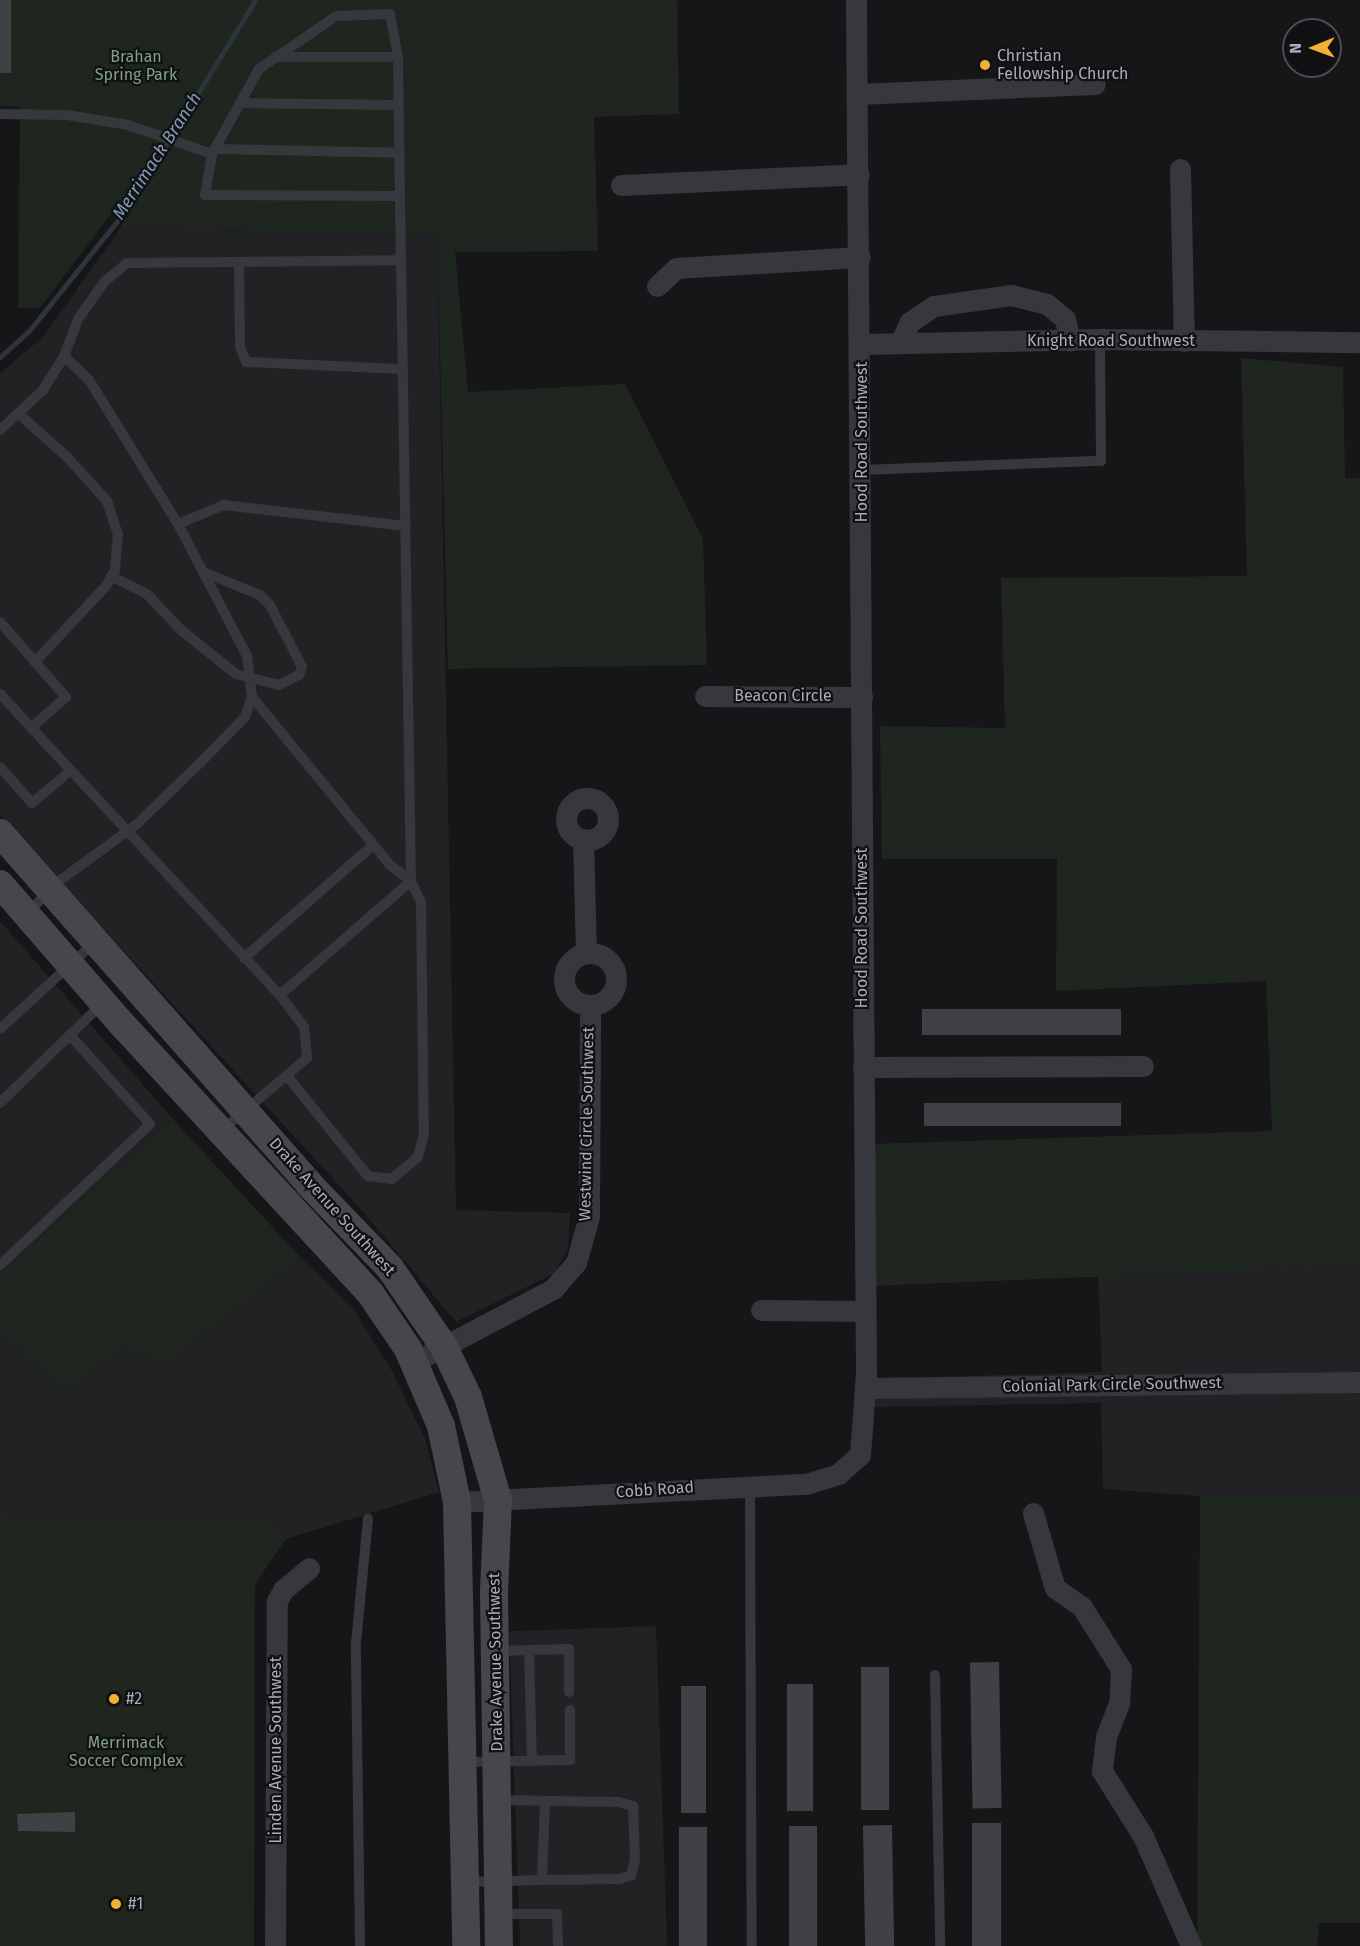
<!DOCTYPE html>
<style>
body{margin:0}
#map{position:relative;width:1360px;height:1946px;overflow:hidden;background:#161618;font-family:"Fira Sans",sans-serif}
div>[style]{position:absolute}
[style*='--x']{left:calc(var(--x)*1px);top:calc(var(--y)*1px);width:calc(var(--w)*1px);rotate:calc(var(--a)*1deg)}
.built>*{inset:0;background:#222225;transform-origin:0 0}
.green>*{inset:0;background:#1e261f}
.stream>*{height:5px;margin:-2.5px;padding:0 2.5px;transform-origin:2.5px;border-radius:2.5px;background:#2c353c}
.building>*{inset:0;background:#404145;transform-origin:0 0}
.lane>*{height:10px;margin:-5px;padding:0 5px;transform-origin:5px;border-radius:5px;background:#37383d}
.street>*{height:21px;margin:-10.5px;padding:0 10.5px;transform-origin:10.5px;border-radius:10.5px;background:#37383d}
.street>.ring{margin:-10.5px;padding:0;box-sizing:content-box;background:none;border:21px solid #37383d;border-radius:50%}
.secondary>*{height:28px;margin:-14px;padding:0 14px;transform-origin:14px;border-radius:14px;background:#45474d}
.dots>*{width:16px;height:16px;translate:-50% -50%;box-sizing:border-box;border:3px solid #111113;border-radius:50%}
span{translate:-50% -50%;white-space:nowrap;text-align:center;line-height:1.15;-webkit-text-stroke:4.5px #111113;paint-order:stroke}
.poi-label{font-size:16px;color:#a8adb8}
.left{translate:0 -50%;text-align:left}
.park-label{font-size:16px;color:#7fa381}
.street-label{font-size:16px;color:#a8adb8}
.water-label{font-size:18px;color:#7f9bb3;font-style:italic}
.north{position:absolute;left:1282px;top:18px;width:60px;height:60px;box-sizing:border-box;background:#111113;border:2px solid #4d4f55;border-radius:50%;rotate:269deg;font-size:16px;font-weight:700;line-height:24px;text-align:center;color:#a8adb8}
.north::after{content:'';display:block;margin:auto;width:21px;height:27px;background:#f2b134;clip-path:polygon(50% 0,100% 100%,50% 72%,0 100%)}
</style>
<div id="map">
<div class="built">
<div style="clip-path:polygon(120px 229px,437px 233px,456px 1210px,570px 1213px,568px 1247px,555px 1273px,456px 1322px,358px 1206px,0 816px,0 373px,43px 337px)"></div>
<div style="clip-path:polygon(0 921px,172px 1118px,0 1274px)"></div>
<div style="clip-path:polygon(301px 1258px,352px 1307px,392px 1371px,425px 1439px,439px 1492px,286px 1539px,265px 1518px,0 1516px,0 1331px,63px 1392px,123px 1348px,165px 1364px)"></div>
<div style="clip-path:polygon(1360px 1266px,1360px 1496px,1200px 1496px,1103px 1489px,1101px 1403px,873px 1407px,873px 1379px,1102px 1372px,1098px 1276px)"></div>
<div style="left:656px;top:1626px;width:320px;height:147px;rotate:88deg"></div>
</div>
<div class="green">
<div style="clip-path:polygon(0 0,677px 0,679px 114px,594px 117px,598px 251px,455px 252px,468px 392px,625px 384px,703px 539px,707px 665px,448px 669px,437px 233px,120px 229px,129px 206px,124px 197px,40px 308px,18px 308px,20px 106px,0 106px)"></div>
<div style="clip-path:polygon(1241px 358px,1343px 367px,1345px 478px,1360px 478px,1360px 1266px,872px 1286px,871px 1144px,1272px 1131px,1266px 981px,1056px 991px,1057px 859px,882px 859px,880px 726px,1005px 728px,1001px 578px,1247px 576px)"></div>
<div style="clip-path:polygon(172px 1118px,301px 1258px,165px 1364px,123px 1348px,63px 1392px,0 1331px,0 1274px)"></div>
<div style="clip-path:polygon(1200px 1496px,1360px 1496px,1360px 1923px,1319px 1923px,1317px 1946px,1197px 1946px)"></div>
<div style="clip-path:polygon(0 1516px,265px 1518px,286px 1539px,255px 1584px,254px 1946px,0 1946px)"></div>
</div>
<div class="stream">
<div style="--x:0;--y:357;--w:39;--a:-42"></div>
<div style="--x:29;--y:331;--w:160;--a:-51.3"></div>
<div style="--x:129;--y:206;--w:241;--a:-58.5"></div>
</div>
<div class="building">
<div style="left:0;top:0;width:11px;height:73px"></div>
<div style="left:1121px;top:1009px;width:26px;height:199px;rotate:90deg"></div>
<div style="left:1121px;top:1103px;width:23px;height:197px;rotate:90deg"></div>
<div style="left:999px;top:1662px;width:146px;height:29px;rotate:89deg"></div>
<div style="left:861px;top:1667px;width:28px;height:143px"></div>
<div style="left:787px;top:1684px;width:26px;height:127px"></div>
<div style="left:681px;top:1686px;width:25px;height:127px"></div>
<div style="clip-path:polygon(75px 1812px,75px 1832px,18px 1831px,17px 1814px)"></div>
<div style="left:972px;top:1823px;width:29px;height:123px"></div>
<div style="left:892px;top:1825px;width:121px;height:29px;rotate:89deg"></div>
<div style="left:817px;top:1826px;width:120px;height:28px;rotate:90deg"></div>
<div style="left:679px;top:1827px;width:28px;height:119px"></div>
</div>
<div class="lane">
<div style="--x:276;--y:57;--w:122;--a:0"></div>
<div style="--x:240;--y:103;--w:158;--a:0.7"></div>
<div style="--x:0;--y:114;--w:67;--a:0.9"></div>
<div style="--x:67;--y:115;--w:62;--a:9.3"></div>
<div style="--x:128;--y:125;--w:89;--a:19"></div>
<div style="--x:215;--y:149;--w:184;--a:1.2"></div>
<div style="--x:400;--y:196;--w:195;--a:-179.7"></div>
<div style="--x:205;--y:195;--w:42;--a:-80.3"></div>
<div style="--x:212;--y:154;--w:97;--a:-61.1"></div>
<div style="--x:259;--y:69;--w:93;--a:-34.5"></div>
<div style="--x:336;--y:16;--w:54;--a:-2.1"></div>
<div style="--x:390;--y:14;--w:44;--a:79.5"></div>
<div style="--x:398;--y:57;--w:203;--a:89.2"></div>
<div style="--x:239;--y:262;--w:85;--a:89.3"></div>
<div style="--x:240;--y:347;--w:16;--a:68"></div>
<div style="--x:246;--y:362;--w:157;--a:2.6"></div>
<div style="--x:19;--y:414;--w:64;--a:41.9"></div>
<div style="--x:67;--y:457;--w:59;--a:47.7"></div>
<div style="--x:107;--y:501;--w:35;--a:72"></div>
<div style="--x:118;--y:534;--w:36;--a:95"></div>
<div style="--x:115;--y:570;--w:18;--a:119"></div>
<div style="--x:106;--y:586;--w:104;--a:133.1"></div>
<div style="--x:0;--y:430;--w:59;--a:-42.9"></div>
<div style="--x:43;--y:390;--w:40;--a:-58"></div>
<div style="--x:862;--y:470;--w:239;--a:-2.2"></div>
<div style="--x:1101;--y:461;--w:122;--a:-90.5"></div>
<div style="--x:178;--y:524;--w:50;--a:-22.4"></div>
<div style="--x:224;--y:505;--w:183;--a:6.6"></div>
<div style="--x:111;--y:576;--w:40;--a:26.6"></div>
<div style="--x:147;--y:594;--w:50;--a:46.6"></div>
<div style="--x:181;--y:630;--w:70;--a:38.7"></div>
<div style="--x:236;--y:674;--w:44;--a:14.3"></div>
<div style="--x:279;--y:685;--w:22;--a:-27"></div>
<div style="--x:299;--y:675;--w:9;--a:-69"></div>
<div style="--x:302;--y:667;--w:70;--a:-117.3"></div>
<div style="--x:270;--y:605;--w:14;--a:-135"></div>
<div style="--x:260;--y:595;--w:61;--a:-158"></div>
<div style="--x:0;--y:622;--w:100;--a:48.7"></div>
<div style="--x:66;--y:697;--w:47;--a:138.5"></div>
<div style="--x:0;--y:694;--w:411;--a:47.1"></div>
<div style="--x:280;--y:995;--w:40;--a:53"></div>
<div style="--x:304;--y:1027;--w:31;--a:84"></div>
<div style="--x:307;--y:1058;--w:111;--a:139.7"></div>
<div style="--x:252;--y:697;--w:217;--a:50.6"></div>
<div style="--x:390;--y:865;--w:26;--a:37"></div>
<div style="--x:411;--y:881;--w:174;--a:139"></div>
<div style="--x:0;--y:767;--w:48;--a:48.4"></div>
<div style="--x:32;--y:803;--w:50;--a:-40.1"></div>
<div style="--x:27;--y:915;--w:37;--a:-49"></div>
<div style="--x:51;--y:887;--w:107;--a:-36.2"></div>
<div style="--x:137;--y:824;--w:88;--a:-44.1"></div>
<div style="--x:200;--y:763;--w:64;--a:-45.6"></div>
<div style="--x:245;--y:717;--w:21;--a:-71"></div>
<div style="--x:252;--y:697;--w:41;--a:-97"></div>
<div style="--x:247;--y:656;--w:149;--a:-117.6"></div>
<div style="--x:178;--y:524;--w:169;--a:-121.7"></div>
<div style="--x:89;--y:380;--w:35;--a:-136"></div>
<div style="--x:64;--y:356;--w:40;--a:-69"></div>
<div style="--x:78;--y:319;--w:47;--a:-54.6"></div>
<div style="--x:105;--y:281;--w:28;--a:-39"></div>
<div style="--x:127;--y:263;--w:274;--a:-0.6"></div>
<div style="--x:401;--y:260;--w:621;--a:89.08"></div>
<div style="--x:411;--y:881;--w:23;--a:65"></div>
<div style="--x:421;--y:902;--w:232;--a:89.3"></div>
<div style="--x:424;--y:1134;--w:24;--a:105"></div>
<div style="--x:418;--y:1157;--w:34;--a:140"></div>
<div style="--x:392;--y:1179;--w:24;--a:-173"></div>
<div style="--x:368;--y:1176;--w:129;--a:-129"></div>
<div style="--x:244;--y:958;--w:171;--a:-41.2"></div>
<div style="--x:0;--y:1029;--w:129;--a:-42.5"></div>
<div style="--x:0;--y:1103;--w:144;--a:-44.2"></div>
<div style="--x:0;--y:1265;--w:206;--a:-43.2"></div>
<div style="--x:150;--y:1124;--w:120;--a:-132"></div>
<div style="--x:750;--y:1485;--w:461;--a:89.8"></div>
<div style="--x:529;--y:1650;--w:111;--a:88.5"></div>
<div style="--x:495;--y:1651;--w:74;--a:-1.5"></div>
<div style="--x:569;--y:1649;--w:43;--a:90"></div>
<div style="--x:935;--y:1675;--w:271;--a:88.9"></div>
<div style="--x:466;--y:1762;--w:104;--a:-1.1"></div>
<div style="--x:570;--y:1760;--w:50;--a:-90"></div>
<div style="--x:498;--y:1800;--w:120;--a:1"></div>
<div style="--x:618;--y:1802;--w:16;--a:15"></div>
<div style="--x:633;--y:1806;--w:54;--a:87.9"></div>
<div style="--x:635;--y:1860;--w:16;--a:105"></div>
<div style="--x:631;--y:1875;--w:12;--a:160"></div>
<div style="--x:620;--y:1879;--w:78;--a:179.3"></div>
<div style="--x:542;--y:1880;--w:79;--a:-87.8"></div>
<div style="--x:467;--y:1882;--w:75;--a:-1.5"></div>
<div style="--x:500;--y:1914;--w:57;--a:0"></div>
<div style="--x:557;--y:1914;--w:32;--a:88"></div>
<div style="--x:360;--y:1946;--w:303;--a:-90.8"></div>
<div style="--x:356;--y:1643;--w:125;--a:-84.5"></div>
</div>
<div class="street">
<div style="--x:857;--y:94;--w:238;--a:-2.4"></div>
<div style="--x:1180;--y:169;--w:172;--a:88.7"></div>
<div style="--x:621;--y:185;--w:238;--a:-2.6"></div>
<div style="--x:657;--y:286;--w:26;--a:-43"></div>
<div style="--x:676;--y:268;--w:184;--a:-3.4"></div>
<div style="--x:900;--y:343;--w:23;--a:-65"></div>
<div style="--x:910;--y:322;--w:29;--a:-34"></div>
<div style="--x:934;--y:306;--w:78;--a:-8.1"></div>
<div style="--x:1011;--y:295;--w:37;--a:14"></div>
<div style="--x:1047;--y:304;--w:23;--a:40"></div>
<div style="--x:1065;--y:319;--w:22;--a:77"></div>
<div style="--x:862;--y:344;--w:238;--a:-1.2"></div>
<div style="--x:1100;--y:339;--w:260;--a:0.7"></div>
<div style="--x:705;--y:696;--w:157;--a:0.4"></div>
<div class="ring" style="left:566px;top:798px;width:21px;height:21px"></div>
<div style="--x:583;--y:839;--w:114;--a:88.5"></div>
<div class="ring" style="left:564px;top:953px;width:31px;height:31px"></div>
<div style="--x:863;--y:1067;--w:280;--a:-0.2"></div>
<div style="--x:761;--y:1310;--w:104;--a:0.6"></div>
<div style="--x:414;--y:1362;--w:157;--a:-27.7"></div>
<div style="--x:553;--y:1289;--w:35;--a:-49"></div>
<div style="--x:576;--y:1263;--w:49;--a:-74.5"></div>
<div style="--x:589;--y:1216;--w:211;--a:-89.7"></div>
<div style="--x:865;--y:1388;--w:495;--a:-0.7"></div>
<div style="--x:457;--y:1502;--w:349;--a:-3"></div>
<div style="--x:806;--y:1484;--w:34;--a:-17"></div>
<div style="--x:838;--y:1474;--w:29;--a:-41"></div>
<div style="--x:860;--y:1455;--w:81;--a:-85.8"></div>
<div style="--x:866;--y:1374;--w:1374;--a:-90.42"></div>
<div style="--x:1033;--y:1513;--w:78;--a:73.7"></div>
<div style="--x:1055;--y:1588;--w:33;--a:35"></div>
<div style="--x:1082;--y:1607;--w:73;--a:57.8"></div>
<div style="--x:1121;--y:1669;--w:34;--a:93"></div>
<div style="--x:1119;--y:1703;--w:36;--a:111"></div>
<div style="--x:1106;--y:1737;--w:34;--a:97"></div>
<div style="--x:1102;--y:1771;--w:77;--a:57.8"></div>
<div style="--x:1143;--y:1836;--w:120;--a:66.4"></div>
<div style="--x:275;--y:1946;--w:345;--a:-89.7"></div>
<div style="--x:277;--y:1601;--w:13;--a:-61"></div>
<div style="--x:283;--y:1590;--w:34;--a:-40"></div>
</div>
<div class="secondary">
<div style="--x:0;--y:833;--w:468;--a:48.6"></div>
<div style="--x:309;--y:1184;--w:117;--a:46"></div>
<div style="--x:390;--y:1268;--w:96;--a:55.6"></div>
<div style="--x:444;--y:1347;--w:55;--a:64.4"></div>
<div style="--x:468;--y:1397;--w:107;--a:73.8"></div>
<div style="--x:498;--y:1500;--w:93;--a:92.5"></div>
<div style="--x:494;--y:1593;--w:353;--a:89.2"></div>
<div style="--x:0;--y:884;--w:183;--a:49"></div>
<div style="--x:120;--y:1022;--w:369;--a:47.3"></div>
<div style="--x:370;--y:1293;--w:68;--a:55.8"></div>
<div style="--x:408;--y:1349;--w:84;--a:66.8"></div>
<div style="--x:441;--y:1426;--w:78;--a:78.1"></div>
<div style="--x:457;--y:1502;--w:444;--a:88.8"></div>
</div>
<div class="dots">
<div style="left:985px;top:65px;background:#f2b134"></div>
<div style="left:114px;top:1699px;background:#f2b134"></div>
<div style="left:116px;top:1904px;background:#f2b134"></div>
</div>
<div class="poi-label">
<span class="left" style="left:997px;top:65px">Christian<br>Fellowship Church</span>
<span class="left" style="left:126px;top:1699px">#2</span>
<span class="left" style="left:128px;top:1904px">#1</span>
</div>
<div class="park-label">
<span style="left:136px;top:66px">Brahan<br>Spring Park</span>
<span style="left:126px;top:1752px">Merrimack<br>Soccer Complex</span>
</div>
<div class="street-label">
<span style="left:1111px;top:341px">Knight Road Southwest</span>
<span style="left:862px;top:442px;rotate:-90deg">Hood Road Southwest</span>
<span style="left:783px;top:696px">Beacon Circle</span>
<span style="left:862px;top:928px;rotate:-90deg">Hood Road Southwest</span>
<span style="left:587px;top:1124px;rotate:-89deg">Westwind Circle Southwest</span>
<span style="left:332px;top:1207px;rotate:48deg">Drake Avenue Southwest</span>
<span style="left:1112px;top:1385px;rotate:-1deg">Colonial Park Circle Southwest</span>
<span style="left:655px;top:1490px;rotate:-4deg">Cobb Road</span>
<span style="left:496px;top:1662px;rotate:-91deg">Drake Avenue Southwest</span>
<span style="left:276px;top:1750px;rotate:-90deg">Linden Avenue Southwest</span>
</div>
<div class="water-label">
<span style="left:157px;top:156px;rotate:-57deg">Merrimack Branch</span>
</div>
<div class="north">N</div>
</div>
